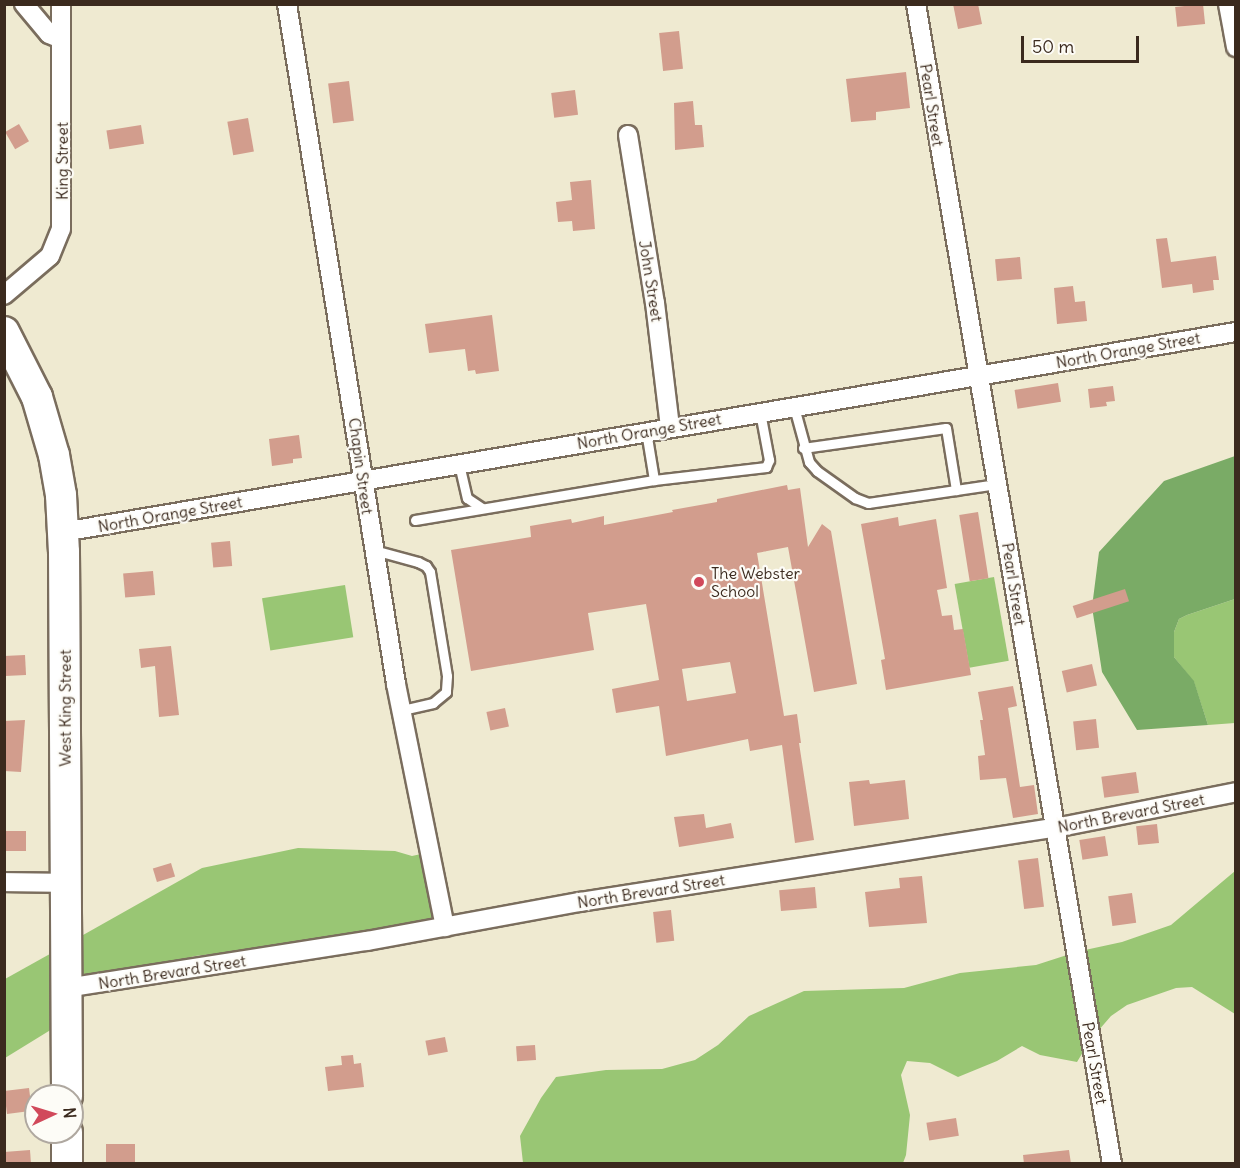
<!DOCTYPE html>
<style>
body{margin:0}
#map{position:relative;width:1240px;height:1168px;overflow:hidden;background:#efead1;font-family:Delius,sans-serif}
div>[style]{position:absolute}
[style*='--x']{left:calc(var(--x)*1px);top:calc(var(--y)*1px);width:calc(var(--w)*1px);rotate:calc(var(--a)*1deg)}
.green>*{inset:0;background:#99c674;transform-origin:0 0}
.forest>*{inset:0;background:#7aab66}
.building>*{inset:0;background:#d29d8d;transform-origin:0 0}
.roads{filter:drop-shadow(2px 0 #7a6d5d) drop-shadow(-2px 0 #7a6d5d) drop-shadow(0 2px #7a6d5d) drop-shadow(0 -2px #7a6d5d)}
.lane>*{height:9px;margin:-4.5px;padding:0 4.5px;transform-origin:4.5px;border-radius:4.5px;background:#fff}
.street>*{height:18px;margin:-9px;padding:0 9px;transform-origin:9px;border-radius:9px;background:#fff}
.primary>*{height:30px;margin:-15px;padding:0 15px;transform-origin:15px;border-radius:15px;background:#fff}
.dots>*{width:16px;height:16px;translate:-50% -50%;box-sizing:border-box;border:3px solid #fdfcf7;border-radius:50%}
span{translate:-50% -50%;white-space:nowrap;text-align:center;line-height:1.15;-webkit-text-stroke:4.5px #fdfcf7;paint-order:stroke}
.street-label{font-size:16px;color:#3b2a1e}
.poi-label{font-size:16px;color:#3b2a1e}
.left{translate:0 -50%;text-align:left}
.frame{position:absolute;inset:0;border:6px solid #3b2a1e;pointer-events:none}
.north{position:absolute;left:24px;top:1084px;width:60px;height:60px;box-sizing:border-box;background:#fdfcf7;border:2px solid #afa8a0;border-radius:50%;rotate:86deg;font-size:16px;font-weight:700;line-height:24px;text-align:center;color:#3b2a1e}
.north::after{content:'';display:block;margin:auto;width:21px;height:27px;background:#d1495b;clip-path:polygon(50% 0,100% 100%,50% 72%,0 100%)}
.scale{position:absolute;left:1021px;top:36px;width:118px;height:27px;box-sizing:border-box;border:3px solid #3b2a1e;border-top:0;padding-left:8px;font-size:18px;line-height:21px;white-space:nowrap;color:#3b2a1e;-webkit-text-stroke:4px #fdfcf7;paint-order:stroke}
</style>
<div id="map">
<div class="green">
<div style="left:994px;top:577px;width:85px;height:40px;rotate:80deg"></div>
<div style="left:345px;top:585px;width:53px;height:84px;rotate:81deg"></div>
<div style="clip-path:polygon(1235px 599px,1235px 723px,1208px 725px,1194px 682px,1174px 657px,1174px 632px,1179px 619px,1187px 615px)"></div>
<div style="clip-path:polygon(298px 848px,395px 851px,412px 856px,421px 854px,434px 920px,293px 945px,195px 956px,154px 967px,75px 979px,76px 939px,202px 868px)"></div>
<div style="clip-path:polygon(1235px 871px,1235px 1014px,1192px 987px,1176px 988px,1127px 1005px,1111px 1016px,1098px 1031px,1085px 950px,1122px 942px,1171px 925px)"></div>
<div style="clip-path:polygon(57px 950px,57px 1026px,5px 1058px,5px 979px)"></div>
<div style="clip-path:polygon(1067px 955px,1083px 1052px,1077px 1062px,1040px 1055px,1022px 1046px,997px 1061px,958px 1077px,930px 1063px,907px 1061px,901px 1075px,910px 1115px,906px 1155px,903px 1163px,523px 1163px,520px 1136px,541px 1098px,556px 1077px,606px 1070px,662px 1069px,695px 1060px,718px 1045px,749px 1016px,804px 991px,904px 988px,960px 973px,1036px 965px)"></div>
</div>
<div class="forest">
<div style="clip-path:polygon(1235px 456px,1235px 599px,1187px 615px,1179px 619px,1174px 632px,1174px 657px,1194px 681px,1208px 725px,1137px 730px,1102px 672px,1092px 607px,1099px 552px,1164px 481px)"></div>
</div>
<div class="building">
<div style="clip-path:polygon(953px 4px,978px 4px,982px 24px,958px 29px)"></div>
<div style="left:1203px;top:4px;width:20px;height:28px;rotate:84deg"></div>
<div style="left:679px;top:31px;width:38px;height:20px;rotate:84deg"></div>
<div style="clip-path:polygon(906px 72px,910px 108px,876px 112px,876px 120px,851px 122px,846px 79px)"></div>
<div style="left:349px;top:81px;width:40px;height:21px;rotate:83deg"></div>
<div style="left:575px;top:90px;width:25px;height:24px;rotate:83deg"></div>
<div style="clip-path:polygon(693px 101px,695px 125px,702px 125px,704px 147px,675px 150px,674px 103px)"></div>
<div style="left:248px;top:118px;width:34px;height:21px;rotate:80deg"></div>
<div style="left:19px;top:124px;width:20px;height:16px;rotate:60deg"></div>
<div style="left:141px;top:125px;width:19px;height:35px;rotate:81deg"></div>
<div style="clip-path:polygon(591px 180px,595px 229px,573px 231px,572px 221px,558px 222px,556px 202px,572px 200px,570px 182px)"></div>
<div style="clip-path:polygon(1167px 238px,1171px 262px,1216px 256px,1219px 280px,1213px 280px,1214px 290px,1193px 293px,1192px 284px,1162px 288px,1156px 239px)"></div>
<div style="left:1020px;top:257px;width:22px;height:25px;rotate:85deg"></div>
<div style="clip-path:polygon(1073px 286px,1075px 302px,1085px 301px,1087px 321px,1057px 324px,1054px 288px)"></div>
<div style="clip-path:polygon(492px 315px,499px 371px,476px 374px,475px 370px,468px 371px,465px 349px,429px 353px,425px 324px)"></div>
<div style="left:1058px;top:383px;width:19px;height:44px;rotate:81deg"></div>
<div style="clip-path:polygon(1113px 386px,1115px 401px,1106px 402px,1107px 406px,1090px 408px,1088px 389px)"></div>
<div style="clip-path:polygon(299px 435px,302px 458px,293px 459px,293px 463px,272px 466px,269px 439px)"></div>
<div style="clip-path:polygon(evenodd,787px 485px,788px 490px,800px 488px,808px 547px,822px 524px,831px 531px,857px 684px,814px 692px,788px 547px,757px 553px,784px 716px,797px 714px,801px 743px,799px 743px,814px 840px,795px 843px,782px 745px,750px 751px,748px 739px,666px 756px,659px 706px,616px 713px,612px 689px,659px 680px,646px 604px,588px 613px,594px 650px,471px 671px,451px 550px,531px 537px,530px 526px,571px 519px,572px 523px,604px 516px,604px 525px,673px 512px,672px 510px,717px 502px,717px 499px,787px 485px,730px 662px,736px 693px,687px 701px,682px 669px,730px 662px)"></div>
<div style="left:978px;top:512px;width:67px;height:19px;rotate:81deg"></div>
<div style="clip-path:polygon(898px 517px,899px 526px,936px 519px,947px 588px,937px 590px,942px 616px,952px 615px,954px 630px,963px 629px,971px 675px,886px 690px,881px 660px,885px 659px,861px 524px)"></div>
<div style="left:230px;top:541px;width:25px;height:19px;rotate:85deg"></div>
<div style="left:153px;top:571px;width:24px;height:30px;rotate:85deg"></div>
<div style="left:1125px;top:589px;width:13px;height:55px;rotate:72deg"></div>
<div style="clip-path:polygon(171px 646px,179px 715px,159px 717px,155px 666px,141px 668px,139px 649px)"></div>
<div style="left:25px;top:655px;width:20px;height:21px;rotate:87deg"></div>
<div style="left:1092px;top:664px;width:22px;height:31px;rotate:77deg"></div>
<div style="clip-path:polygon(1013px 686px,1017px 706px,1008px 708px,1020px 787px,1034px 785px,1038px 814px,1013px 818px,1006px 778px,980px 780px,978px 756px,985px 755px,980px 720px,983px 720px,978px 692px)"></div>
<div style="left:505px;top:708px;width:19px;height:19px;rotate:78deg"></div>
<div style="left:1096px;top:719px;width:29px;height:23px;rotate:84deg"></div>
<div style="clip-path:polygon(25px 720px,21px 772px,4px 771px,4px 721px)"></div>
<div style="left:1136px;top:772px;width:21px;height:35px;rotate:82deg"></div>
<div style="clip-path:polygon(869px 780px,870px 784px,905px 780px,909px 819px,854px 826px,849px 782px)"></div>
<div style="clip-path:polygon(704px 814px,706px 828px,731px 823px,734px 838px,679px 847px,674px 817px)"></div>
<div style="left:1157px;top:824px;width:19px;height:21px;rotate:84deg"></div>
<div style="left:26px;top:831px;width:20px;height:22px;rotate:90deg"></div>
<div style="left:1105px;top:836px;width:20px;height:26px;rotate:81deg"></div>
<div style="left:1038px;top:858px;width:49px;height:20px;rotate:83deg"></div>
<div style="left:171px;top:863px;width:14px;height:19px;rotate:73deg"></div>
<div style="clip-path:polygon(922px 876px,927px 923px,869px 927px,865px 892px,900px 888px,899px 878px)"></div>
<div style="left:815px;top:887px;width:21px;height:36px;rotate:85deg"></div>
<div style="left:1132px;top:893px;width:30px;height:24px;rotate:82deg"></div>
<div style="left:671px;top:910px;width:31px;height:18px;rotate:84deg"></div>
<div style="left:445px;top:1037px;width:15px;height:20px;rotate:79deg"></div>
<div style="left:535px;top:1045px;width:15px;height:19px;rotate:86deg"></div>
<div style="clip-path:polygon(353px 1055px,354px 1064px,361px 1063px,364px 1087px,328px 1091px,325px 1067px,342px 1065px,341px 1056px)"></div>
<div style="left:29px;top:1088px;width:23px;height:25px;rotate:83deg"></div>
<div style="left:956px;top:1118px;width:18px;height:30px;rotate:81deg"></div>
<div style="left:106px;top:1144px;width:29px;height:20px"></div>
<div style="clip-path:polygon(30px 1150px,31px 1164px,4px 1164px,4px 1152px)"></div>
<div style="clip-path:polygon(1069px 1150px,1071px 1164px,1024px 1164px,1023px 1155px)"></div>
</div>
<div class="roads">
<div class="lane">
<div style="--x:794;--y:407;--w:57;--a:74.7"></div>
<div style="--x:809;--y:462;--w:12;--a:48"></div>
<div style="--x:817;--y:471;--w:47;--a:35.4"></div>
<div style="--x:855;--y:498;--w:14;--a:21"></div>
<div style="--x:868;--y:503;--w:130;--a:-8.4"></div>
<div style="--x:646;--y:431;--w:50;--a:80.7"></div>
<div style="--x:803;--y:448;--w:144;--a:-8"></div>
<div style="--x:946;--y:428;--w:63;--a:80.8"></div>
<div style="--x:459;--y:464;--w:35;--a:77"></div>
<div style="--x:467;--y:498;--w:18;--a:34"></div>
<div style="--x:415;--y:520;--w:242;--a:-9.5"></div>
<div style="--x:654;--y:480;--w:113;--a:-6.6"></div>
<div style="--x:766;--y:467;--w:8;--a:-67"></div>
<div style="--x:769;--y:460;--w:49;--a:-100.6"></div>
<div style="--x:374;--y:550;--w:46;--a:15.3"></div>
<div style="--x:418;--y:562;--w:9;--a:27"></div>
<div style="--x:426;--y:566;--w:7;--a:56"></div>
<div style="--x:430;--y:572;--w:105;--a:80.7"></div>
<div style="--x:447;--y:676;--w:16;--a:94"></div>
<div style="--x:446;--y:692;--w:17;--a:140"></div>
<div style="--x:433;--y:703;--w:32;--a:167"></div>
</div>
<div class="street">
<div style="--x:24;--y:4;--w:39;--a:50"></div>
<div style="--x:49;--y:34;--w:13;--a:23"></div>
<div style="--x:287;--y:4;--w:689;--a:80.89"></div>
<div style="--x:396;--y:684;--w:248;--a:78.6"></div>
<div style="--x:916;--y:4;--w:1176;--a:80.41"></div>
<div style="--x:1228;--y:4;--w:44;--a:79.5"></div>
<div style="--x:628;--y:135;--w:170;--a:80.9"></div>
<div style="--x:655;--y:303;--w:125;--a:83.1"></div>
<div style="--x:4;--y:295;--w:60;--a:-40.3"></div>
<div style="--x:50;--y:256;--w:29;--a:-68"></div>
<div style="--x:61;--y:229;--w:225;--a:-90"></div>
<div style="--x:63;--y:532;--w:1190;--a:-9.68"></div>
<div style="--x:4;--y:882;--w:62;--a:0.9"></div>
<div style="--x:66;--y:988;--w:305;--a:-8.9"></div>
<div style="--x:367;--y:941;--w:217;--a:-10.4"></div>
<div style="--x:580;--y:902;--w:481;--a:-8.9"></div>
<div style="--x:1055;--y:828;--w:185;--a:-11.2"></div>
</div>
<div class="primary">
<div style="--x:4;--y:332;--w:73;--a:63.1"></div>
<div style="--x:37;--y:397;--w:60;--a:73.7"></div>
<div style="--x:54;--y:455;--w:41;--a:80.1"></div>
<div style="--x:61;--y:495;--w:57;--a:87"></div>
<div style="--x:64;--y:552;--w:544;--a:89.68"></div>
<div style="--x:67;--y:1132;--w:32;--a:90"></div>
</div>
</div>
<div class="dots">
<div style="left:699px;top:582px;background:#d1495b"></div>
</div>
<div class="street-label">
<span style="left:932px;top:105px;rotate:81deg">Pearl Street</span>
<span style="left:62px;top:161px;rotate:-90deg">King Street</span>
<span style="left:651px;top:281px;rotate:81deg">John Street</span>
<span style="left:1128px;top:350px;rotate:-10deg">North Orange Street</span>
<span style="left:649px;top:431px;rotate:-10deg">North Orange Street</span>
<span style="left:361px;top:466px;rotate:82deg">Chapin Street</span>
<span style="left:170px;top:514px;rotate:-10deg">North Orange Street</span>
<span style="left:1014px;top:584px;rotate:81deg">Pearl Street</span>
<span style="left:65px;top:708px;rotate:-90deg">West King Street</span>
<span style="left:1131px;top:813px;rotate:-11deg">North Brevard Street</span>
<span style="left:651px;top:891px;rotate:-9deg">North Brevard Street</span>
<span style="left:172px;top:972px;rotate:-9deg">North Brevard Street</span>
<span style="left:1095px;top:1063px;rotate:80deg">Pearl Street</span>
</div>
<div class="poi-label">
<span class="left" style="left:711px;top:582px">The Webster<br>School</span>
</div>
<div class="frame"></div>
<div class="north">N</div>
<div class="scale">50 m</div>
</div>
